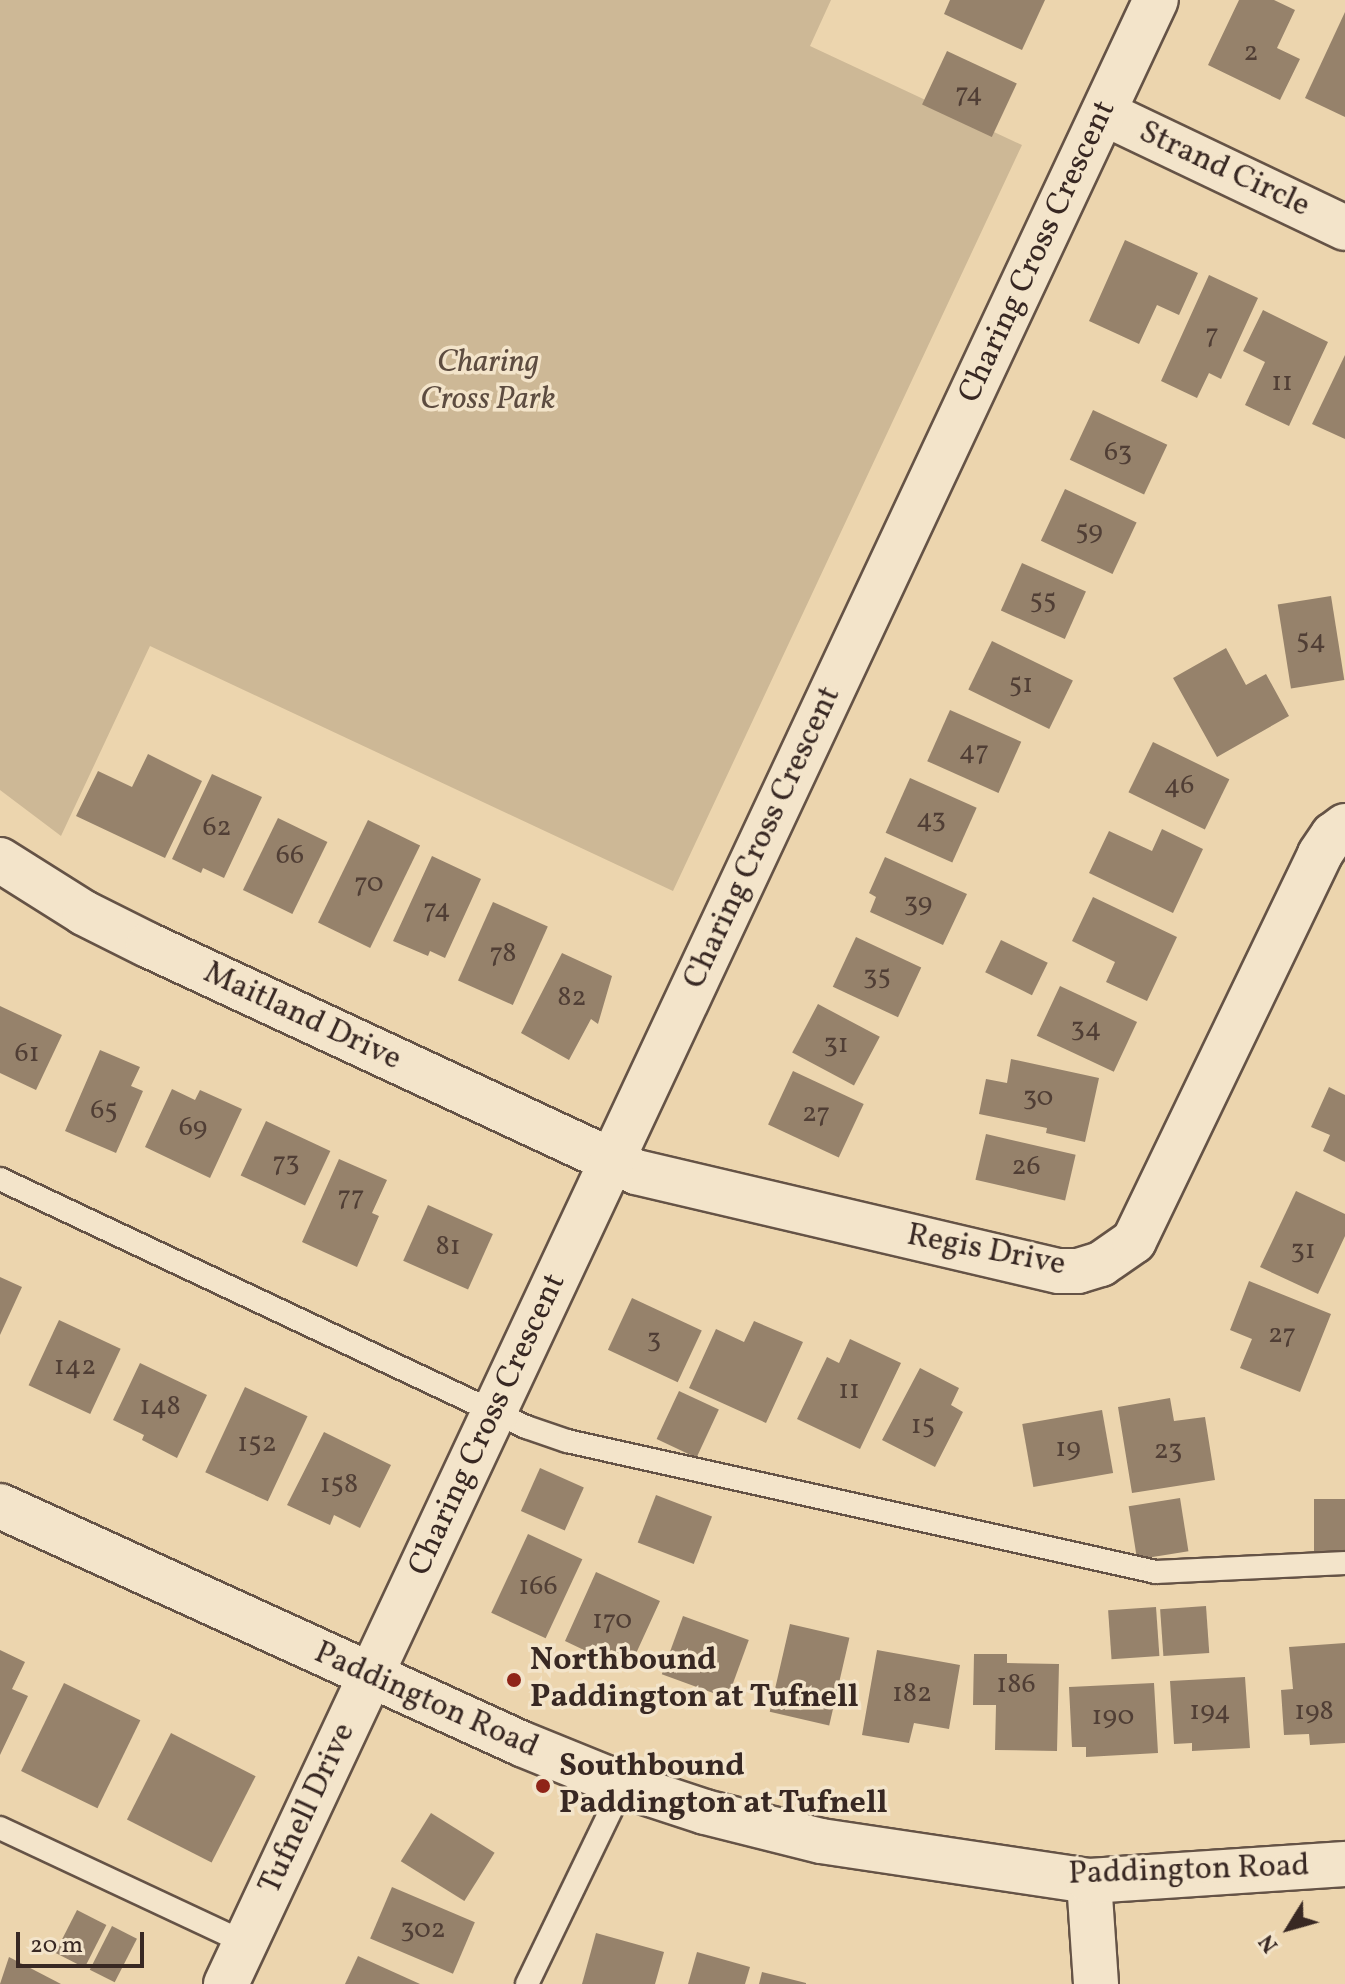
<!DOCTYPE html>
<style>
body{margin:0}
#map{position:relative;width:1345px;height:1984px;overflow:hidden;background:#ecd5ae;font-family:Vollkorn,serif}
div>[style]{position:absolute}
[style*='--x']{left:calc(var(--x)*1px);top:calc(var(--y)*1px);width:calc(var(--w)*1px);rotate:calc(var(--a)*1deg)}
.green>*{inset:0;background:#cdb896}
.building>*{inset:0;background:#96826b;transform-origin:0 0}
.roads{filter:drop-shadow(2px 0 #655346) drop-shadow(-2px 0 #655346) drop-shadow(0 2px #655346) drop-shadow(0 -2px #655346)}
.lane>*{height:22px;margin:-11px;padding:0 11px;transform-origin:11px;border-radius:11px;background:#f3e4ca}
.street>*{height:44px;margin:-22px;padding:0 22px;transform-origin:22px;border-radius:22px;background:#f3e4ca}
.secondary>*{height:44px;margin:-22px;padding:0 22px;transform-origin:22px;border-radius:22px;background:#f3e4ca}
.dots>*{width:22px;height:22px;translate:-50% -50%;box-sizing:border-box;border:4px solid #f3e4ca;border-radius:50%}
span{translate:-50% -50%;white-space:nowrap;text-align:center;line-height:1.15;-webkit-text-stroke:7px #f3e4ca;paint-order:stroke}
.number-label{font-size:28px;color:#503e35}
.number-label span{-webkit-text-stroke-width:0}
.street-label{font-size:32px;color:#382823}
.park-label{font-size:32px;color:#5d4c40;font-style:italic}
.poi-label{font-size:32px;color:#382823;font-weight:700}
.left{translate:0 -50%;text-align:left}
.north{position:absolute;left:1249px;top:1888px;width:80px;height:80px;-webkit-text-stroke:6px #f3e4ca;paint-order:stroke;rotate:233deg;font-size:22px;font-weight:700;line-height:32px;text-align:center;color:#382823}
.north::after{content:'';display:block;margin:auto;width:28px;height:36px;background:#382823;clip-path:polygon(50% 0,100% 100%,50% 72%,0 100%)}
.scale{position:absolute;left:16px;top:1932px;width:128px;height:36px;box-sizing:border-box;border:4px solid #382823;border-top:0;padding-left:10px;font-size:24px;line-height:28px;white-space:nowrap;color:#382823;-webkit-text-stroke:6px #f3e4ca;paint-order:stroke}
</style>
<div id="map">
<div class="green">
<div style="clip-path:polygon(0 0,831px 0,810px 46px,1022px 145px,673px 891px,150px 646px,61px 836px,0 790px)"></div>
</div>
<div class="building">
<div style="clip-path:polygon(950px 0,1045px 0,1022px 50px,944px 14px)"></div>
<div style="clip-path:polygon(1239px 0,1274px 0,1295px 10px,1277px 48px,1300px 59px,1280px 100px,1208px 65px)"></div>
<div style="clip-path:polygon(1345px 12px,1345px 117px,1305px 98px)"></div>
<div style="left:947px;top:51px;width:77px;height:59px;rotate:25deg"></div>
<div style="clip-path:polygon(1125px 240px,1198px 273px,1179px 315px,1157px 305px,1139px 344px,1089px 321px)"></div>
<div style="clip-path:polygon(1209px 275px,1258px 298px,1221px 379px,1209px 373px,1197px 398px,1161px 381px)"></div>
<div style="clip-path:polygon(1263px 310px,1328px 342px,1289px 426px,1245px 405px,1265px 362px,1243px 351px)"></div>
<div style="clip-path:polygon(1345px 355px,1345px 439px,1312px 424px)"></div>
<div style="left:1093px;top:410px;width:82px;height:55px;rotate:25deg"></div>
<div style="left:1065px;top:489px;width:79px;height:57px;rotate:25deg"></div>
<div style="left:1022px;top:563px;width:70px;height:52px;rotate:24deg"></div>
<div style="left:1331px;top:596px;width:85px;height:54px;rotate:81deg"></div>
<div style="left:992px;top:641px;width:90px;height:54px;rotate:26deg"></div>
<div style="clip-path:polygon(1226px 648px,1246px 685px,1266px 674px,1289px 716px,1217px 757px,1173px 678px)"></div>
<div style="left:950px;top:710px;width:78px;height:56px;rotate:24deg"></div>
<div style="left:1153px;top:742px;width:85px;height:56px;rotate:26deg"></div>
<div style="clip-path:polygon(148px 754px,202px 781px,165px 858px,76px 816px,98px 771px,132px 787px)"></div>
<div style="clip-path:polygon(212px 774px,262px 797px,224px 878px,203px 868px,201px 873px,172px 859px)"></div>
<div style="left:910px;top:778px;width:73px;height:60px;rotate:24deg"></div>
<div style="left:278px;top:818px;width:55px;height:80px;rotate:26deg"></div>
<div style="left:368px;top:820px;width:58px;height:114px;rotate:26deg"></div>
<div style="clip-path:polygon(1162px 829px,1203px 849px,1173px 913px,1089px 873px,1109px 831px,1152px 851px)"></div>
<div style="clip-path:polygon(432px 856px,481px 879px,445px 958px,430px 951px,428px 956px,393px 941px)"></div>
<div style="clip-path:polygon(885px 857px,967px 894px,943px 945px,870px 912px,876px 897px,869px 893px)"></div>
<div style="clip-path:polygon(1093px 897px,1177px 937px,1147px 1001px,1106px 982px,1115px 962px,1072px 941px)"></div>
<div style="left:493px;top:902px;width:60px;height:86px;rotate:24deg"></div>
<div style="left:856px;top:937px;width:72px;height:55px;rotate:25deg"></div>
<div style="left:1001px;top:940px;width:52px;height:36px;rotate:26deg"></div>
<div style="clip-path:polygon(562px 953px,612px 976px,598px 1024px,591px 1019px,569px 1060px,521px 1033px)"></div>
<div style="left:1060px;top:986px;width:85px;height:55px;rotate:25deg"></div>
<div style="left:818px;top:1004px;width:70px;height:55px;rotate:28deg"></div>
<div style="clip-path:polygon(0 1006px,62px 1035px,36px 1090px,0 1073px)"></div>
<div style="clip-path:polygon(100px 1050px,140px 1067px,131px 1086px,143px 1091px,116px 1153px,65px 1131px)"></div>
<div style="clip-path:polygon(1011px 1059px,1099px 1078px,1085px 1142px,1046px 1133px,1047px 1128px,979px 1114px,986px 1079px,1007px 1083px)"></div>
<div style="left:793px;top:1071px;width:78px;height:59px;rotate:25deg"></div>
<div style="clip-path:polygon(1329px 1087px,1345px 1095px,1345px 1162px,1323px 1151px,1330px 1135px,1311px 1127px)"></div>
<div style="clip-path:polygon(172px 1089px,195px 1100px,200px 1090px,242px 1109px,210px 1178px,145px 1147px)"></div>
<div style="left:266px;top:1121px;width:71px;height:60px;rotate:25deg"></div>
<div style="left:986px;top:1134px;width:92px;height:47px;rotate:13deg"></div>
<div style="clip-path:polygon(339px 1159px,387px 1180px,372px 1213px,379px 1216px,357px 1267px,302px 1242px)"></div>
<div style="clip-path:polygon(1296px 1191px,1345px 1214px,1345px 1236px,1318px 1294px,1260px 1267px)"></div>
<div style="left:428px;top:1205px;width:71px;height:61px;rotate:24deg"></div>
<div style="clip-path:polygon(0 1277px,22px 1287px,0 1335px)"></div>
<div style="clip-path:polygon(1249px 1281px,1331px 1314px,1300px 1392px,1240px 1368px,1252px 1339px,1230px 1330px)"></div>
<div style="left:632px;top:1298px;width:77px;height:57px;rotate:25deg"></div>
<div style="left:59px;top:1320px;width:68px;height:72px;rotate:25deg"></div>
<div style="clip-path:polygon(754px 1321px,803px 1342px,766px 1423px,689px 1388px,716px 1329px,744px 1342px)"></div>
<div style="clip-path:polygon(850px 1339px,901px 1363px,860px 1449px,797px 1419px,827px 1357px,839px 1363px)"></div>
<div style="clip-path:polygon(140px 1363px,207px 1395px,177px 1458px,142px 1440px,144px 1435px,113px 1420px)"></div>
<div style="clip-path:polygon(920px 1368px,959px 1388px,951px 1405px,963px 1412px,935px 1467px,882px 1440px)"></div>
<div style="left:245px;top:1387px;width:69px;height:94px;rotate:25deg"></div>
<div style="left:679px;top:1391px;width:44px;height:53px;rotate:25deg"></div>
<div style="clip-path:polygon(1170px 1398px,1174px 1421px,1205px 1417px,1215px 1480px,1132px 1493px,1118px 1407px)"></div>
<div style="left:1102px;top:1410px;width:64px;height:81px;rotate:80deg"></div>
<div style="clip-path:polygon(324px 1432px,391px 1465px,360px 1528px,334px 1515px,330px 1525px,287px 1505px)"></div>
<div style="left:540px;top:1468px;width:48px;height:47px;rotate:24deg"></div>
<div style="left:656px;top:1495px;width:60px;height:51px;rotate:21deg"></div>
<div style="left:1180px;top:1498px;width:54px;height:52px;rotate:81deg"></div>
<div style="left:1345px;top:1499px;width:52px;height:31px;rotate:90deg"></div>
<div style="left:528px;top:1534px;width:60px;height:87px;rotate:25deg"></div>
<div style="clip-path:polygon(596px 1572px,660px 1601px,633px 1660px,611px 1650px,607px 1661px,565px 1641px)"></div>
<div style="left:1206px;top:1606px;width:47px;height:46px;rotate:86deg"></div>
<div style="left:1156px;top:1607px;width:49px;height:48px;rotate:86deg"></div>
<div style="left:683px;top:1616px;width:70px;height:62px;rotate:20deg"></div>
<div style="left:790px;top:1624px;width:61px;height:90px;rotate:13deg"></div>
<div style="clip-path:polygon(1345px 1643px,1345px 1743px,1310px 1745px,1309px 1734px,1284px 1735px,1281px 1690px,1293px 1689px,1289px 1647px)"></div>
<div style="clip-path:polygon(0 1650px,25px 1662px,12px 1689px,28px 1696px,0 1755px)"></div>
<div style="clip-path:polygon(877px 1650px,960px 1665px,949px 1729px,914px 1723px,909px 1743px,862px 1735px)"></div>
<div style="clip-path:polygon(974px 1654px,1007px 1654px,1007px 1663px,1059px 1664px,1057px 1751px,995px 1750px,996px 1705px,973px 1705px)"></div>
<div style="clip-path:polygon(1245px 1677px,1250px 1748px,1192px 1751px,1192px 1743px,1174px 1744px,1170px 1681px)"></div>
<div style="left:64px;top:1683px;width:85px;height:98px;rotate:26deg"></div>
<div style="clip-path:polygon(1154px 1683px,1158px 1753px,1086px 1757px,1086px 1747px,1072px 1747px,1069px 1687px)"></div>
<div style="left:171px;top:1733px;width:95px;height:97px;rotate:27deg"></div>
<div style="left:431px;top:1813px;width:75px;height:57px;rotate:32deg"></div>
<div style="left:392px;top:1887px;width:90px;height:56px;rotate:23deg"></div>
<div style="left:77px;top:1910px;width:33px;height:48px;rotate:27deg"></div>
<div style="left:112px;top:1926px;width:28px;height:49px;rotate:27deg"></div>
<div style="clip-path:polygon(596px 1933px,664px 1952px,655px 1984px,582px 1984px)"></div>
<div style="clip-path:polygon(697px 1952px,750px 1967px,745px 1984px,688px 1984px)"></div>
<div style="clip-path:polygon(358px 1956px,420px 1984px,345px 1984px)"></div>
<div style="clip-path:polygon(9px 1957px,61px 1984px,0 1984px)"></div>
<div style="clip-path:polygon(762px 1972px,806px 1983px,806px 1984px,759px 1984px)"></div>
</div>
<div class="roads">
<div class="lane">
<div style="--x:0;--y:1179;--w:582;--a:25.24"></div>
<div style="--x:526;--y:1427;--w:43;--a:18.9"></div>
<div style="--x:567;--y:1441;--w:603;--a:12.54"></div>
<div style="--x:1156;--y:1572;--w:189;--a:-2.7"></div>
<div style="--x:0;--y:1828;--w:272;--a:25.1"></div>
<div style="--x:527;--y:1984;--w:221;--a:-64.2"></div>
</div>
<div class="street">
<div style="--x:1104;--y:113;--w:267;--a:25.5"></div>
<div style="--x:0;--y:860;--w:99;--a:32.2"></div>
<div style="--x:84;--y:913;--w:72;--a:26.6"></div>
<div style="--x:148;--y:945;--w:538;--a:24.95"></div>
<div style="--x:636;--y:1172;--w:434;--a:13.2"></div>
<div style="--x:1059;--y:1271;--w:19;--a:0"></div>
<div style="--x:1078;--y:1271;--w:24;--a:-17"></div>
<div style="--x:1101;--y:1264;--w:40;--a:-34.9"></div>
<div style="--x:1134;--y:1241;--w:429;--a:-64.3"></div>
<div style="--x:1320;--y:854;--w:23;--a:-56"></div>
<div style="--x:1333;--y:835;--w:15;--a:-37"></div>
<div style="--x:1089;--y:1881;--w:103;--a:86.1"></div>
<div style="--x:226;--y:1984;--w:2191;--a:-64.89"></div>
</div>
<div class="secondary">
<div style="--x:0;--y:1506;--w:574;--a:24.51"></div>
<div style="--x:522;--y:1744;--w:109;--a:22.1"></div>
<div style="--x:623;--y:1785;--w:86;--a:18.2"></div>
<div style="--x:705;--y:1812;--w:120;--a:14"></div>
<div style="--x:821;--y:1841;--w:271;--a:8.5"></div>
<div style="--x:1089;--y:1881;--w:257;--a:-3.8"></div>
</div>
</div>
<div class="dots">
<div style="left:514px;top:1680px;background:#8f2418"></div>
<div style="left:543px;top:1786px;background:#8f2418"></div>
</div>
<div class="number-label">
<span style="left:1251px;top:53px">2</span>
<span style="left:969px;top:94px">74</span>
<span style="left:1212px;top:335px">7</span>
<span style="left:1282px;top:383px">11</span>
<span style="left:1118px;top:453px">63</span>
<span style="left:1089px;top:532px">59</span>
<span style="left:1043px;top:601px">55</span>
<span style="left:1311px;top:641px">54</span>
<span style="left:1021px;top:685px">51</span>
<span style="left:974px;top:752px">47</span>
<span style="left:1179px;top:786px">46</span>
<span style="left:931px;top:820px">43</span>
<span style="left:217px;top:828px">62</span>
<span style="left:290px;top:856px">66</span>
<span style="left:369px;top:884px">70</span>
<span style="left:918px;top:904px">39</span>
<span style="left:437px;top:910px">74</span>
<span style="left:503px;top:954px">78</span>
<span style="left:877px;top:977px">35</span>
<span style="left:572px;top:998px">82</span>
<span style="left:1086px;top:1029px">34</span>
<span style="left:836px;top:1045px">31</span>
<span style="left:27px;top:1054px">61</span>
<span style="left:1038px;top:1098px">30</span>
<span style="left:104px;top:1111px">65</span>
<span style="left:816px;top:1114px">27</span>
<span style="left:193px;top:1128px">69</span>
<span style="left:286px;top:1163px">73</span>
<span style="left:1026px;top:1167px">26</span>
<span style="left:351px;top:1197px">77</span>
<span style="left:448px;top:1247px">81</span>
<span style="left:1303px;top:1251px">31</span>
<span style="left:1282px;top:1335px">27</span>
<span style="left:654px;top:1340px">3</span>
<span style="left:75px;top:1367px">142</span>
<span style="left:849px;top:1391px">11</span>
<span style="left:160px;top:1407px">148</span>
<span style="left:923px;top:1426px">15</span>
<span style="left:257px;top:1444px">152</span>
<span style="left:1068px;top:1449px">19</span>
<span style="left:1168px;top:1451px">23</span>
<span style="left:339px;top:1485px">158</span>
<span style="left:538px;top:1587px">166</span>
<span style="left:612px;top:1621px">170</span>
<span style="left:1016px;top:1685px">186</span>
<span style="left:912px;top:1694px">182</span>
<span style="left:1210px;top:1712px">194</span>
<span style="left:1314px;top:1712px">198</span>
<span style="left:1113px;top:1717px">190</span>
<span style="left:423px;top:1930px">302</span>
</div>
<div class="street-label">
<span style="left:1224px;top:170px;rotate:25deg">Strand Circle</span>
<span style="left:1038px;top:252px;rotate:-65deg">Charing Cross Crescent</span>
<span style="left:763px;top:838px;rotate:-65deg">Charing Cross Crescent</span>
<span style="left:302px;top:1017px;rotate:25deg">Maitland Drive</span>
<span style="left:986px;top:1251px;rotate:11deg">Regis Drive</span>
<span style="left:488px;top:1425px;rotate:-65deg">Charing Cross Crescent</span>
<span style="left:426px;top:1701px;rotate:24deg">Paddington Road</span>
<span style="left:308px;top:1809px;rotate:-65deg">Tufnell Drive</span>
<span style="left:1189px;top:1871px;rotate:-2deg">Paddington Road</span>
</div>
<div class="park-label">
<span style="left:488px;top:382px">Charing<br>Cross Park</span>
</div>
<div class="poi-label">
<span class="left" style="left:530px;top:1680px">Northbound<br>Paddington at Tufnell</span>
<span class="left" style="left:559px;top:1786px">Southbound<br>Paddington at Tufnell</span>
</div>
<div class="north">N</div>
<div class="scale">20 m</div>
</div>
